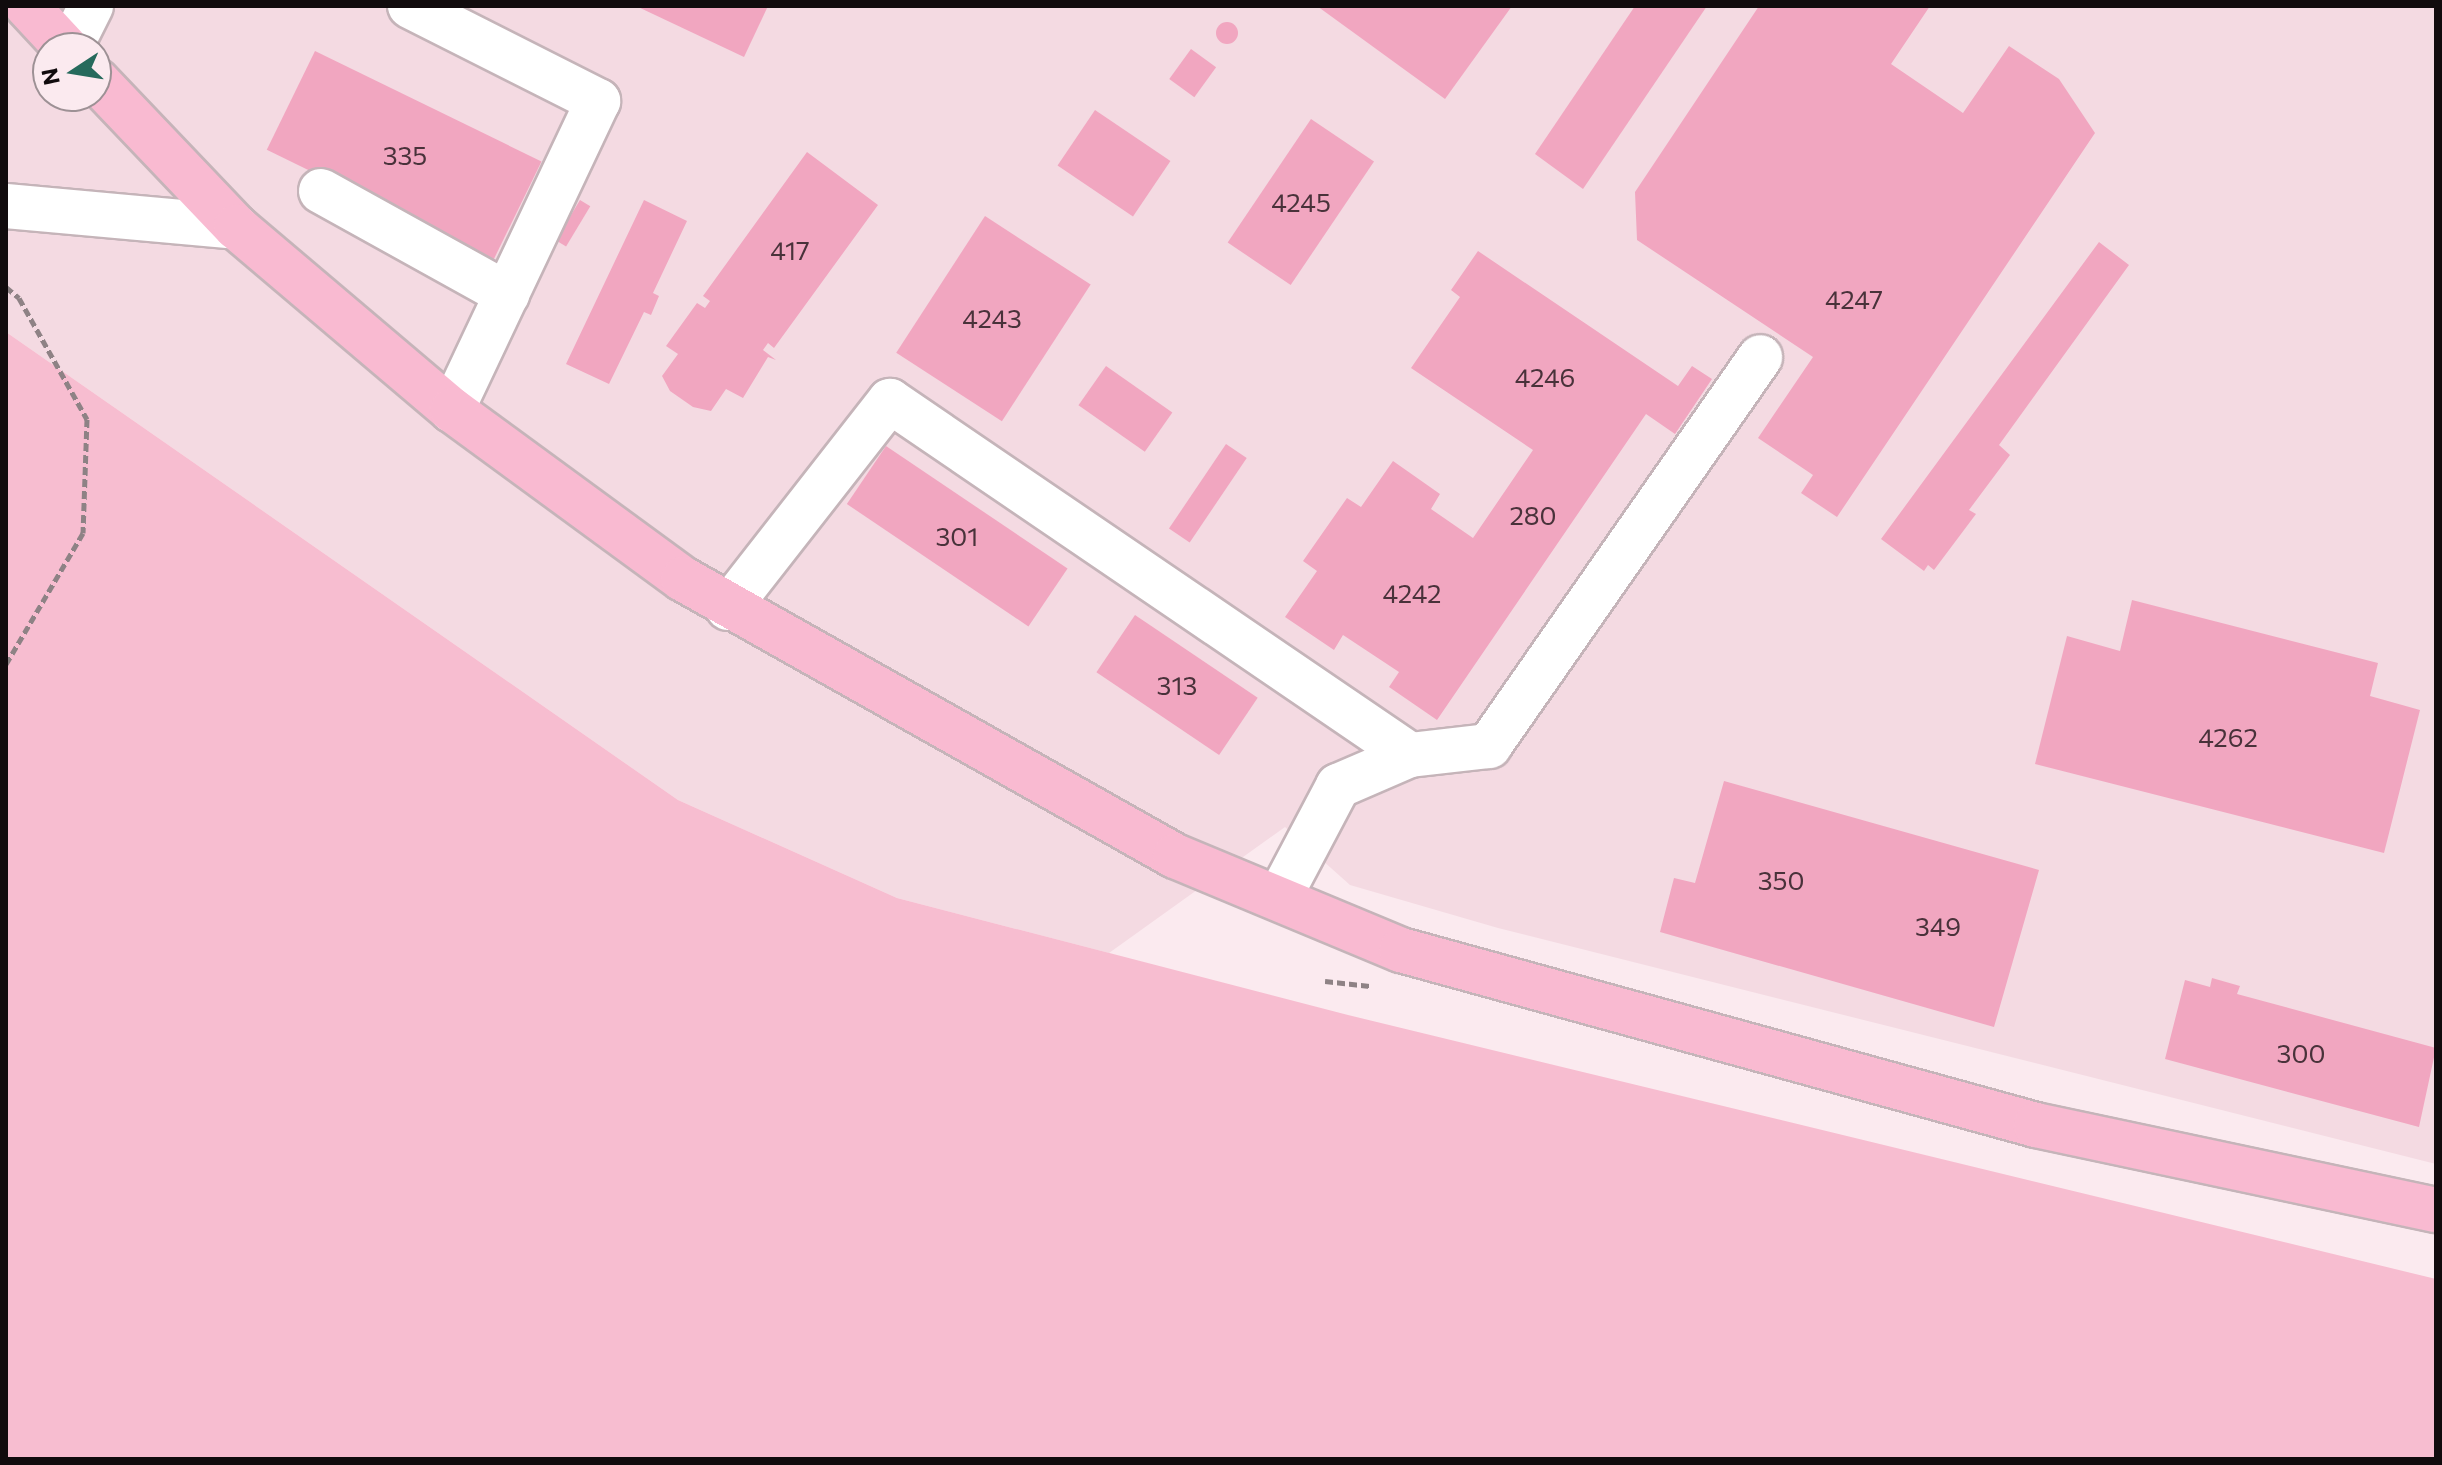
<!DOCTYPE html>
<style>
body{margin:0}
#map{position:relative;width:2442px;height:1465px;overflow:hidden;background:#fbeaef;font-family:Commissioner,sans-serif}
div>[style]{position:absolute}
[style*='--x']{left:calc(var(--x)*1px);top:calc(var(--y)*1px);width:calc(var(--w)*1px);rotate:calc(var(--a)*1deg)}
.built>*{inset:0;background:#f4dae2}
.green>*{inset:0;background:#f7bdd0}
.building>*{inset:0;background:#f1a6c0;transform-origin:0 0}
.round{border-radius:50%}
.path>*{height:5px;margin-top:-2.5px;transform-origin:0;background:repeating-linear-gradient(90deg,#8e8285 0 8px,transparent 0 12px)}
.roads{filter:drop-shadow(2px 0 #c5b4b9) drop-shadow(-2px 0 #c5b4b9) drop-shadow(0 2px #c5b4b9) drop-shadow(0 -2px #c5b4b9)}
.minor>*{height:44px;margin:-22px;padding:0 22px;transform-origin:22px;border-radius:22px;background:#fff}
.major>*{height:44px;margin:-22px;padding:0 22px;transform-origin:22px;border-radius:22px;background:#f9bad1}
span{translate:-50% -50%;white-space:nowrap;text-align:center;line-height:1.15;-webkit-text-stroke:8px #fbeaef;paint-order:stroke}
.number-label{font-size:26px;color:#49323a}
.number-label span{-webkit-text-stroke-width:0}
.frame{position:absolute;inset:0;border:8px solid #110b0d;pointer-events:none}
.north{position:absolute;left:32px;top:32px;width:80px;height:80px;box-sizing:border-box;background:#fbeaef;border:2px solid #9d9195;border-radius:50%;rotate:258deg;font-size:22px;font-weight:700;line-height:32px;text-align:center;color:#110b0d}
.north::after{content:'';display:block;margin:auto;width:28px;height:36px;background:#266a5c;clip-path:polygon(50% 0,100% 100%,50% 72%,0 100%)}
</style>
<div id="map">
<div class="built">
<div style="clip-path:polygon(evenodd,6px 6px,2436px 6px,2436px 1164px,1498px 928px,1350px 885px,1285px 827px,1109px 953px,897px 898px,678px 800px,6px 332px,6px 6px,48px 48px,96px 48px,96px 96px,48px 96px,48px 48px)"></div>
</div>
<div class="green">
<div style="clip-path:polygon(6px 332px,678px 800px,897px 898px,1348px 1015px,2436px 1279px,2436px 1459px,6px 1459px)"></div>
</div>
<div class="building">
<div style="clip-path:polygon(636px 6px,768px 6px,744px 57px)"></div>
<div style="clip-path:polygon(1317px 6px,1512px 6px,1445px 99px)"></div>
<div style="clip-path:polygon(1635px 6px,1707px 6px,1583px 189px,1535px 154px)"></div>
<div style="clip-path:polygon(1759px 6px,1930px 6px,1891px 64px,1963px 113px,2009px 46px,2059px 79px,2095px 133px,1837px 517px,1801px 493px,1813px 475px,1758px 438px,1813px 357px,1637px 240px,1635px 192px)"></div>
<div class="round" style="left:1216px;top:22px;width:22px;height:22px"></div>
<div style="left:1191px;top:49px;width:31px;height:37px;rotate:36deg"></div>
<div style="left:315px;top:51px;width:252px;height:110px;rotate:26deg"></div>
<div style="left:1095px;top:110px;width:91px;height:67px;rotate:34deg"></div>
<div style="left:1311px;top:119px;width:76px;height:149px;rotate:34deg"></div>
<div style="clip-path:polygon(807px 152px,878px 205px,774px 348px,768px 343px,763px 350px,776px 360px,768px 357px,743px 398px,726px 389px,711px 411px,693px 407px,670px 391px,662px 376px,678px 354px,666px 346px,697px 303px,705px 308px,710px 301px,703px 296px)"></div>
<div style="left:580px;top:200px;width:12px;height:47px;rotate:31deg"></div>
<div style="clip-path:polygon(644px 200px,687px 221px,653px 293px,659px 296px,651px 315px,644px 312px,609px 384px,566px 364px)"></div>
<div style="left:985px;top:216px;width:126px;height:163px;rotate:33deg"></div>
<div style="clip-path:polygon(2099px 242px,2129px 265px,1999px 445px,2010px 455px,1969px 510px,1976px 514px,1934px 570px,1928px 565px,1924px 571px,1881px 539px)"></div>
<div style="clip-path:polygon(1478px 251px,1678px 386px,1692px 366px,1712px 379px,1675px 434px,1646px 414px,1437px 720px,1389px 687px,1399px 672px,1343px 635px,1334px 650px,1285px 617px,1317px 571px,1303px 561px,1347px 498px,1361px 507px,1393px 461px,1440px 494px,1431px 509px,1473px 538px,1533px 450px,1411px 368px,1460px 297px,1451px 290px)"></div>
<div style="left:1106px;top:366px;width:81px;height:48px;rotate:35deg"></div>
<div style="left:1226px;top:444px;width:25px;height:102px;rotate:34deg"></div>
<div style="left:886px;top:446px;width:219px;height:70px;rotate:34deg"></div>
<div style="clip-path:polygon(2132px 600px,2378px 663px,2370px 696px,2420px 710px,2384px 853px,2035px 764px,2067px 636px,2120px 651px)"></div>
<div style="left:1135px;top:615px;width:148px;height:69px;rotate:34deg"></div>
<div style="clip-path:polygon(1724px 781px,2039px 870px,1994px 1027px,1660px 932px,1674px 878px,1695px 883px)"></div>
<div style="clip-path:polygon(2212px 978px,2240px 986px,2237px 994px,2436px 1048px,2419px 1127px,2165px 1059px,2185px 980px,2210px 987px)"></div>
</div>
<div class="path">
<div style="--x:6;--y:287;--w:17;--a:40"></div>
<div style="--x:19;--y:298;--w:139;--a:60.7"></div>
<div style="--x:87;--y:419;--w:114;--a:92"></div>
<div style="--x:83;--y:533;--w:152;--a:120.4"></div>
<div style="--x:1325;--y:981;--w:45;--a:6.3"></div>
</div>
<div class="roads">
<div class="minor">
<div style="--x:410;--y:6;--w:211;--a:26.8"></div>
<div style="--x:598;--y:101;--w:342;--a:115.3"></div>
<div style="--x:70;--y:48;--w:47;--a:-63.4"></div>
<div style="--x:321;--y:191;--w:213;--a:29"></div>
<div style="--x:6;--y:206;--w:231;--a:5.2"></div>
<div style="--x:728;--y:608;--w:263;--a:-52"></div>
<div style="--x:890;--y:401;--w:629;--a:34.25"></div>
<div style="--x:1410;--y:755;--w:80;--a:-6.5"></div>
<div style="--x:1489;--y:746;--w:474;--a:-55.1"></div>
<div style="--x:1279;--y:898;--w:127;--a:-62.2"></div>
<div style="--x:1338;--y:786;--w:78;--a:-23.3"></div>
</div>
<div class="major">
<div style="--x:27;--y:6;--w:57;--a:47.1"></div>
<div style="--x:96;--y:80;--w:203;--a:46.4"></div>
<div style="--x:236;--y:227;--w:283;--a:40.3"></div>
<div style="--x:452;--y:410;--w:286;--a:36.2"></div>
<div style="--x:683;--y:579;--w:565;--a:29.38"></div>
<div style="--x:1175;--y:856;--w:245;--a:22.6"></div>
<div style="--x:1401;--y:950;--w:659;--a:15.41"></div>
<div style="--x:2036;--y:1125;--w:409;--a:12"></div>
</div>
</div>
<div class="number-label">
<span style="left:405px;top:155px">335</span>
<span style="left:1301px;top:202px">4245</span>
<span style="left:790px;top:250px">417</span>
<span style="left:1854px;top:299px">4247</span>
<span style="left:992px;top:318px">4243</span>
<span style="left:1545px;top:377px">4246</span>
<span style="left:1533px;top:515px">280</span>
<span style="left:957px;top:536px">301</span>
<span style="left:1412px;top:593px">4242</span>
<span style="left:1177px;top:685px">313</span>
<span style="left:2228px;top:737px">4262</span>
<span style="left:1781px;top:880px">350</span>
<span style="left:1938px;top:926px">349</span>
<span style="left:2301px;top:1053px">300</span>
</div>
<div class="frame"></div>
<div class="north">N</div>
</div>
